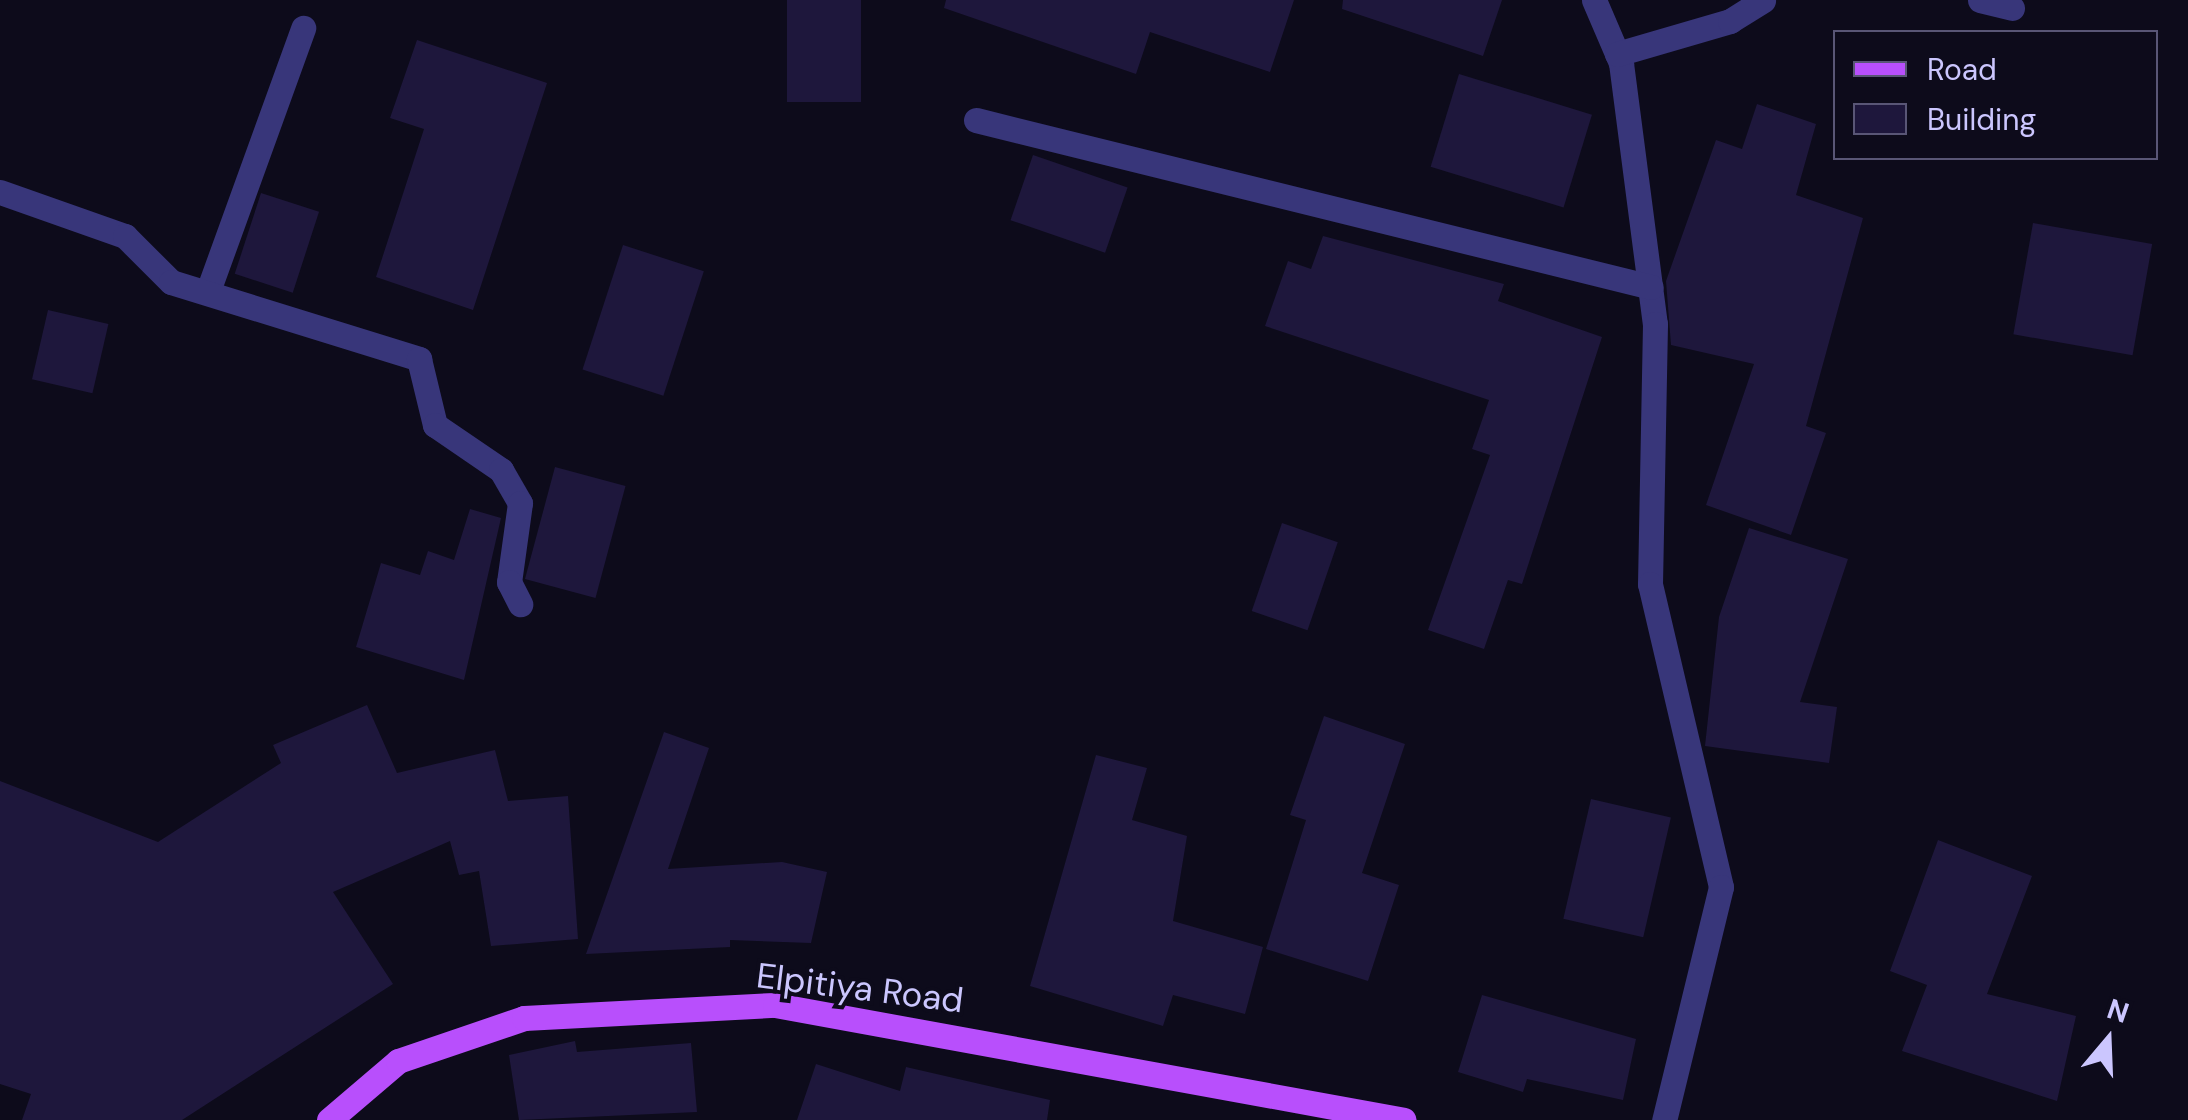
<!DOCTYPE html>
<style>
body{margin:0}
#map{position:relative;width:2188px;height:1120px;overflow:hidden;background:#0d0b1b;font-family:"DM Sans",sans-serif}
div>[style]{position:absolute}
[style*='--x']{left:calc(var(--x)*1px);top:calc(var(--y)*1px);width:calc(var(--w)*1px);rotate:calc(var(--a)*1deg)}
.building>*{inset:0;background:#1e173c;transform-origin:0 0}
.service>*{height:25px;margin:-12.5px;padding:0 12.5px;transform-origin:12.5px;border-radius:12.5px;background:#38367a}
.minor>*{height:25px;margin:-12.5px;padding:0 12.5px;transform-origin:12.5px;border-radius:12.5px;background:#38367a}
.primary>*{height:25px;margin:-12.5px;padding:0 12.5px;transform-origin:12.5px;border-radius:12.5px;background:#b84ffc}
span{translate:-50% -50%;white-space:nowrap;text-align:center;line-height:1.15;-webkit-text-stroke:8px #0d0b1b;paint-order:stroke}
.street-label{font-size:35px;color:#cbc6fe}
.legend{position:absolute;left:1833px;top:30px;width:325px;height:130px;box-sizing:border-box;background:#0d0b1b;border:2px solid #595676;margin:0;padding:12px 18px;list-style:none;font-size:30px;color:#cbc6fe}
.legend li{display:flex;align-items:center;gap:20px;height:50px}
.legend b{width:50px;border:2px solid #595676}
.north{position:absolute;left:2058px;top:990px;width:100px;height:100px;-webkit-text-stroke:8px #0d0b1b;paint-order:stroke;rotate:19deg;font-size:28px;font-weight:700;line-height:40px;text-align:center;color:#cbc6fe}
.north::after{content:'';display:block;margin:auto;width:35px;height:45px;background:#cbc6fe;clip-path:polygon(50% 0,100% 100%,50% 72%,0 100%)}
</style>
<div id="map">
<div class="building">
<div style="left:787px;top:0;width:74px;height:102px"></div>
<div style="clip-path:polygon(946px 0,1294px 0,1270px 72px,1150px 32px,1136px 74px,944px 8px)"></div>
<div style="clip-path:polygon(1343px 0,1502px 0,1483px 56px,1342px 9px)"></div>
<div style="clip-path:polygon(417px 40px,547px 83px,473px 310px,376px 277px,424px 129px,390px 118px)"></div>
<div style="left:1459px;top:74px;width:139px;height:97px;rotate:17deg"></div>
<div style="clip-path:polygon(1757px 104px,1816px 124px,1796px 195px,1863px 218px,1806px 426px,1826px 433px,1791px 535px,1706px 505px,1754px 364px,1671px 345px,1666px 281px,1716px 140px,1742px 149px)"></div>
<div style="left:1033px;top:155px;width:100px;height:69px;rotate:19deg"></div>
<div style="left:261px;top:193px;width:61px;height:85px;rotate:18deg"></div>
<div style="left:2033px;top:223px;width:121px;height:113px;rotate:10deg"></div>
<div style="clip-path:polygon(1323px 236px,1504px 284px,1498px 301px,1602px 337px,1522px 584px,1508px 580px,1484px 649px,1428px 630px,1490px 455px,1472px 449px,1489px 400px,1265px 326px,1288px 261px,1311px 269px)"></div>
<div style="left:623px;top:245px;width:85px;height:131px;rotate:18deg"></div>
<div style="left:48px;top:310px;width:62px;height:71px;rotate:13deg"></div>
<div style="left:555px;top:467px;width:73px;height:116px;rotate:15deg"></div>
<div style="clip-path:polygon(470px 509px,501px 518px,464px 680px,356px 647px,381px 563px,420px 575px,428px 551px,454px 560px)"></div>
<div style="left:1282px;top:523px;width:59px;height:93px;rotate:19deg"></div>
<div style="clip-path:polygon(1749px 528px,1848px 559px,1800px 702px,1837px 707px,1829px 763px,1705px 746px,1719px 617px)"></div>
<div style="clip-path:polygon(367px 705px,397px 773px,495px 750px,508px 801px,568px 796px,578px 939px,491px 946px,479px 871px,459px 875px,450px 841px,333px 892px,393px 984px,182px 1120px,22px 1120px,31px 1094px,0 1084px,0 781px,158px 842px,281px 763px,273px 745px)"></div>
<div style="clip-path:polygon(1324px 716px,1405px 744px,1362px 873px,1399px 885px,1368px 981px,1266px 949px,1306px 820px,1290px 815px)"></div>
<div style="clip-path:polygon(664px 732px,709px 748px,668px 869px,782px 862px,827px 872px,811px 943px,730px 940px,730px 947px,586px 954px)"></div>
<div style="clip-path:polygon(1096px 755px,1147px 768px,1132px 820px,1187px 836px,1173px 921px,1263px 947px,1245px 1014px,1173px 995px,1163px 1026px,1030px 986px)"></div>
<div style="left:1591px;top:799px;width:82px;height:123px;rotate:13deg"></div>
<div style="clip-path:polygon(1938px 840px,2032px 876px,1987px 994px,2076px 1016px,2057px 1101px,1902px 1051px,1927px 985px,1890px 971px)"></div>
<div style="clip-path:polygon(1482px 995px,1636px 1039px,1623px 1100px,1527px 1079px,1523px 1092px,1458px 1072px)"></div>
<div style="clip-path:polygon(575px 1041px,577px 1052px,691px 1043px,697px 1112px,519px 1120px,509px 1055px)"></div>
<div style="clip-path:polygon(816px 1064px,900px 1091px,906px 1067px,1050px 1100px,1047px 1120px,797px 1120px)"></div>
</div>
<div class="service">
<div style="--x:1980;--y:0;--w:33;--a:14"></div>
<div style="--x:208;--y:291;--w:280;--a:-70.1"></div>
</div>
<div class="minor">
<div style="--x:1594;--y:0;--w:69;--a:66.8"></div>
<div style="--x:1621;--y:63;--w:263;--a:82.6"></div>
<div style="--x:1655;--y:324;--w:260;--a:91.1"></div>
<div style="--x:1650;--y:584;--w:311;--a:76.8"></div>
<div style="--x:1721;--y:887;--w:240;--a:103.7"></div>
<div style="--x:1617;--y:54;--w:118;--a:-16.3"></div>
<div style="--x:1730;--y:21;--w:39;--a:-32"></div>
<div style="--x:976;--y:120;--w:695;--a:13.9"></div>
<div style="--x:0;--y:192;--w:133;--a:19.4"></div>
<div style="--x:125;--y:236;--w:65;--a:45"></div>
<div style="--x:171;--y:282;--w:260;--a:17.2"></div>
<div style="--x:419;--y:359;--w:68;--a:76.4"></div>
<div style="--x:435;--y:425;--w:80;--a:34.3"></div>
<div style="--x:501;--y:470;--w:38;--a:60"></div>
<div style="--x:520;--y:503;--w:80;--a:97.9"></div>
<div style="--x:509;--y:582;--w:25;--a:63"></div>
</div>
<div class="primary">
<div style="--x:329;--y:1120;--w:91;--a:-40.5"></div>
<div style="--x:398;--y:1061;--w:133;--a:-18.8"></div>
<div style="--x:524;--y:1018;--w:251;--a:-3"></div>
<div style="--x:775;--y:1005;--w:639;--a:10.36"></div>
</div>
<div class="street-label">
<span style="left:860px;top:988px;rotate:7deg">Elpitiya Road</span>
</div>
<ul class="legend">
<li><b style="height:12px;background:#b84ffc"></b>Road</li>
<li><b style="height:28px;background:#1e173c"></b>Building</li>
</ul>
<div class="north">N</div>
</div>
